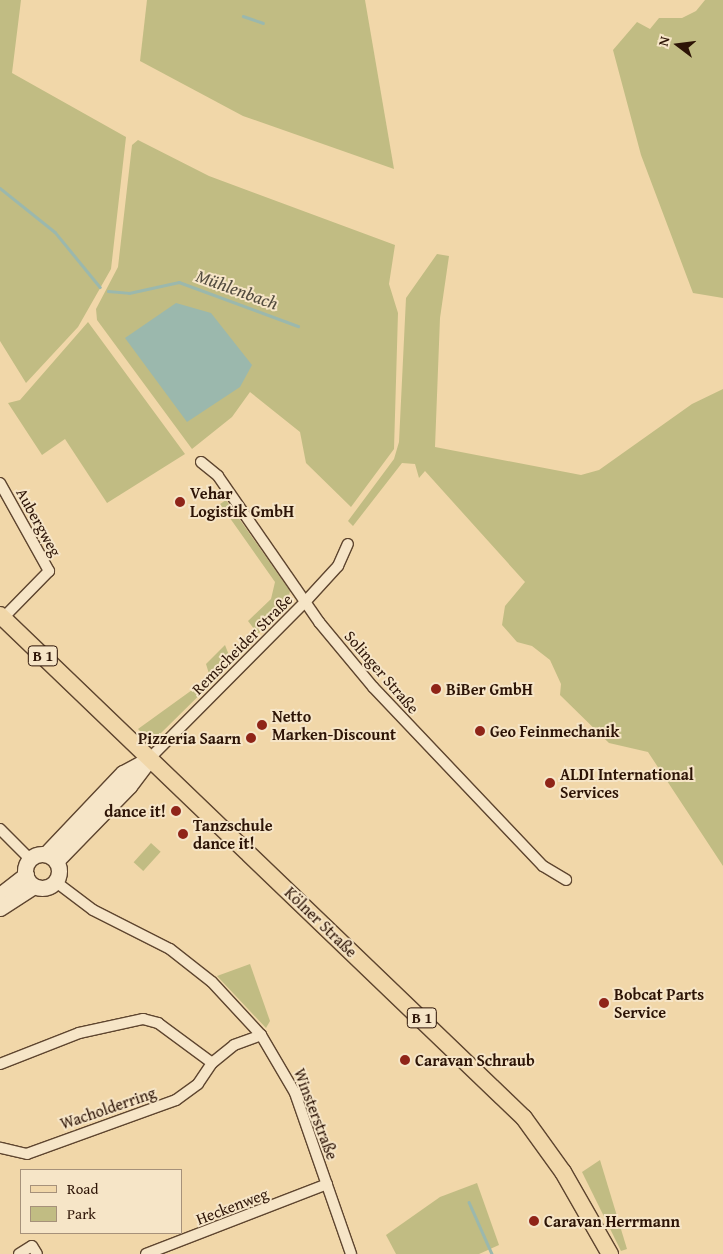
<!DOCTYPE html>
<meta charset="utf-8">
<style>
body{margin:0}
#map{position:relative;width:723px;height:1254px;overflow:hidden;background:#f1d7a9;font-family:"Gentium Book Plus",serif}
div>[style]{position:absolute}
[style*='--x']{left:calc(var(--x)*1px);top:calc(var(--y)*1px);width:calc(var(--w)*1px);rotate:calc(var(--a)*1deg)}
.green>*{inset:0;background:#c1bc83;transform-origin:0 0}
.water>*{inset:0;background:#9bb8ad}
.stream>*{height:2.5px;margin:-1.25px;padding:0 1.25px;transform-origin:1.25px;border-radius:1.25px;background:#9bb8ad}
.roads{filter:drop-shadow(1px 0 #5e452f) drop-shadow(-1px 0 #5e452f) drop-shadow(0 1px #5e452f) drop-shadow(0 -1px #5e452f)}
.street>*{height:10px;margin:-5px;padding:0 5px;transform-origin:5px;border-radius:5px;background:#f6e5c7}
.secondary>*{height:15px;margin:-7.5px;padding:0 7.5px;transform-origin:7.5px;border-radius:7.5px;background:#f6e5c7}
.secondary>.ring{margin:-7.5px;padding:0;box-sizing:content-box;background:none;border:15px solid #f6e5c7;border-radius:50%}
.primary>*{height:16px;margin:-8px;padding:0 8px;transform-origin:8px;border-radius:8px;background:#f1d7a9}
.dots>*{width:14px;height:14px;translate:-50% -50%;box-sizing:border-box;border:2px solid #f6e5c7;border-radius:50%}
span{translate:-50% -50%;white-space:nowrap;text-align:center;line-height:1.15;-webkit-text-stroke:4px #f6e5c7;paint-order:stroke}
.shield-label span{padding:1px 4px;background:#f6e5c7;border:1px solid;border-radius:4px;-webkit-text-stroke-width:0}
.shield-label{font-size:15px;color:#2d1406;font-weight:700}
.poi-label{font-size:16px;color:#2d1406;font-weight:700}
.left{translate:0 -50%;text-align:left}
.right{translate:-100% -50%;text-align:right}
.street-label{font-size:16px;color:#2d1406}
.water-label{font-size:18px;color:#544d40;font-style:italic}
.legend{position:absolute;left:20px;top:1169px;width:162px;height:65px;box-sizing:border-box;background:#f6e5c7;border:1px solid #a6917a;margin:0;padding:6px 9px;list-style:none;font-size:15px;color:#2d1406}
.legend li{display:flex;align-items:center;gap:10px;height:25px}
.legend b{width:25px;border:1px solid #a6917a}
.north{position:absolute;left:653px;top:20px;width:50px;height:50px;-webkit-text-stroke:4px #f6e5c7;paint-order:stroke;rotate:285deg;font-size:14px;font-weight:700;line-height:20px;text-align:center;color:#2d1406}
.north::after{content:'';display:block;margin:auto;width:18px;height:22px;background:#2d1406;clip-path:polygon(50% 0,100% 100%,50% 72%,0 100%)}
</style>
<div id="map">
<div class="green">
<div style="clip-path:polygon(0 0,21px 0,12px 73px,126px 137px,111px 269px,78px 327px,26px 383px,0 341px)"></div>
<div style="clip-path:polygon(147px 0,365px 0,394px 169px,243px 116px,140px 61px)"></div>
<div style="clip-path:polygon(705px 0,723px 0,723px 298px,693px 293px,641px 155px,613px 50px,637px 22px,650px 29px,659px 18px,682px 18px,696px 11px)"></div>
<div style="clip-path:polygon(138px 140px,209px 176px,395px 245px,389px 284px,398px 313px,394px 449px,351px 507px,306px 463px,300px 432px,250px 392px,232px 417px,192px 449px,97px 320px,96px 309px,118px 267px,132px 145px)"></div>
<div style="clip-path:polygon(437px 254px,449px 256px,440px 318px,435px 447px,581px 475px,599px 470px,692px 404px,723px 389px,723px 866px,648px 752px,609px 743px,560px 695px,561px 684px,550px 660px,532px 646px,517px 642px,502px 625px,505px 606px,525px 582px,425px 471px,419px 478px,415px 464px,402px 463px,353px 526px,348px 521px,394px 459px,399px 442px,406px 298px)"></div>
<div style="clip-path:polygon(88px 322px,185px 454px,107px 503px,65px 439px,42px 455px,8px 403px,20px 400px)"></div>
<div style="clip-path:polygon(226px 500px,290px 591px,287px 606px,258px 634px,248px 621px,271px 599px,275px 582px,220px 504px)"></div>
<div style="clip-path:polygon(225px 645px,232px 663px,159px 735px,147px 738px,138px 729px,210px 677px,206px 664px)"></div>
<div style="left:151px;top:843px;width:13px;height:26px;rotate:42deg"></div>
<div style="clip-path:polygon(250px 964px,270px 1021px,266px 1028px,217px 976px)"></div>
<div style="clip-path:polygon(600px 1160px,627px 1249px,621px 1251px,582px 1172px)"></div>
<div style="clip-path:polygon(477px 1183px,499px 1245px,479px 1254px,396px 1254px,386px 1235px,440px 1197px)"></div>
</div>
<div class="water">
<div style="clip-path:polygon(176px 303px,211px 313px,252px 365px,240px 387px,187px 422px,125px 338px)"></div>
</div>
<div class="stream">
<div style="--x:243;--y:16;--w:21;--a:19"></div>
<div style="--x:0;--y:188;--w:70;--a:38.7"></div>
<div style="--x:55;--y:232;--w:71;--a:50.7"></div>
<div style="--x:108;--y:291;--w:21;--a:5"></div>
<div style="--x:129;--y:293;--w:51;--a:-12.4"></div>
<div style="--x:179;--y:282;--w:127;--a:20.3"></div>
<div style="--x:469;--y:1202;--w:57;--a:66.1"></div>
</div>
<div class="roads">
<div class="street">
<div style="--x:201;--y:462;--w:22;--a:39"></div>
<div style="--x:218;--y:476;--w:178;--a:55.3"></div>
<div style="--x:319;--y:622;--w:85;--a:50.3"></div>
<div style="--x:373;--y:687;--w:247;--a:46.5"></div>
<div style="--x:543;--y:866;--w:27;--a:31"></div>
<div style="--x:0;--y:483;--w:101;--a:60.9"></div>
<div style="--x:49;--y:571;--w:66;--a:134.4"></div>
<div style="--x:149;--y:759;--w:221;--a:-45.2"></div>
<div style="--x:305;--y:602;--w:49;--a:-47.5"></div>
<div style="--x:338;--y:566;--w:24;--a:-66"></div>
<div style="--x:0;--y:829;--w:42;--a:45"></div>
<div style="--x:56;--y:882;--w:46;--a:37.1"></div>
<div style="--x:93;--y:910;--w:86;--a:26.9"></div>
<div style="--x:170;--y:949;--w:53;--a:38.2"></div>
<div style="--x:212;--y:982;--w:72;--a:47.2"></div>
<div style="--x:261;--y:1035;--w:67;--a:59.6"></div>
<div style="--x:295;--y:1093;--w:170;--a:70.8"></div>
<div style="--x:212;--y:1063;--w:28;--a:-39"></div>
<div style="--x:234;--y:1045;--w:29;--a:-20"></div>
<div style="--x:0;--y:1064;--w:85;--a:-21.4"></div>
<div style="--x:79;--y:1033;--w:66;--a:-12.3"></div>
<div style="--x:143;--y:1019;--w:16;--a:15"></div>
<div style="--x:158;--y:1023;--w:67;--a:36.5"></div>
<div style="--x:212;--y:1063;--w:25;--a:124"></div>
<div style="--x:198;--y:1084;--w:27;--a:144"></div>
<div style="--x:176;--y:1100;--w:158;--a:160.1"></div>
<div style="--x:27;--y:1154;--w:28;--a:-167"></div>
<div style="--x:19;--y:1254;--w:15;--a:-32"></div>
<div style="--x:32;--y:1246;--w:9;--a:58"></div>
<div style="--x:146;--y:1254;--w:194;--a:-21.1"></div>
</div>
<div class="secondary">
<div class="ring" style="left:25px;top:854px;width:19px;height:19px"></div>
<div style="--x:46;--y:854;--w:112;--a:-46.5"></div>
<div style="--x:123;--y:773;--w:30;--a:-28"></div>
<div style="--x:56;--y:861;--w:105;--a:-45.8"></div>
<div style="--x:129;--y:786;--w:31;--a:-53"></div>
<div style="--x:0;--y:895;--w:33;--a:-38"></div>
<div style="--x:0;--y:908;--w:40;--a:-32.9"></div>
</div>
<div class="primary">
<div style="--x:0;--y:615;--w:726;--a:43.83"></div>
<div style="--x:524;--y:1118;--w:67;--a:54.2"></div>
<div style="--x:563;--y:1172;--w:95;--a:60.2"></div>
</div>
</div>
<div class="dots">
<div style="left:180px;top:502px;background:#8f2418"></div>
<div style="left:436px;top:689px;background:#8f2418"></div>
<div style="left:262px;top:725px;background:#8f2418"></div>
<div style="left:480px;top:731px;background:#8f2418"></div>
<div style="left:251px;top:738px;background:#8f2418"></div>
<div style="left:550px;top:783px;background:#8f2418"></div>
<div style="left:176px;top:811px;background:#8f2418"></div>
<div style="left:183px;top:834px;background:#8f2418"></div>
<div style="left:604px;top:1003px;background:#8f2418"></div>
<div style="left:405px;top:1060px;background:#8f2418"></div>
<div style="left:534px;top:1221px;background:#8f2418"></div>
</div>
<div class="shield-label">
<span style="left:43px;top:656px">B 1</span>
<span style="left:422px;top:1018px">B 1</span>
</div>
<div class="poi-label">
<span class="left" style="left:190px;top:502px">Vehar<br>Logistik GmbH</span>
<span class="left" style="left:446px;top:689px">BiBer GmbH</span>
<span class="left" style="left:272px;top:725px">Netto<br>Marken-Discount</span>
<span class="left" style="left:490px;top:731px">Geo Feinmechanik</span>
<span class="right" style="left:241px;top:738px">Pizzeria Saarn</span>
<span class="left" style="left:560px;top:783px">ALDI International<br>Services</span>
<span class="right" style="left:166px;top:811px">dance it!</span>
<span class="left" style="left:193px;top:834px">Tanzschule<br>dance it!</span>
<span class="left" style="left:614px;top:1003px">Bobcat Parts<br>Service</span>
<span class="left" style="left:415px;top:1060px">Caravan Schraub</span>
<span class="left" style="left:544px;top:1221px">Caravan Herrmann</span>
</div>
<div class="street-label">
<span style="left:39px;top:522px;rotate:61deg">Aubergweg</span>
<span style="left:242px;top:644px;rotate:-45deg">Remscheider Straße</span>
<span style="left:382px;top:672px;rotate:49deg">Solinger Straße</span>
<span style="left:321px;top:922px;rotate:44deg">Kölner Straße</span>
<span style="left:108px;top:1108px;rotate:-19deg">Wacholderring</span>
<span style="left:316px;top:1114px;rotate:69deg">Winsterstraße</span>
<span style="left:232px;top:1206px;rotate:-21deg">Heckenweg</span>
</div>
<div class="water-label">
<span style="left:237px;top:290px;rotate:20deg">Mühlenbach</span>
</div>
<ul class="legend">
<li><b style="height:6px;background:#f1d7a9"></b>Road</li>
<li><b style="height:14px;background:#c1bc83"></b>Park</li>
</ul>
<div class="north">N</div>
</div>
